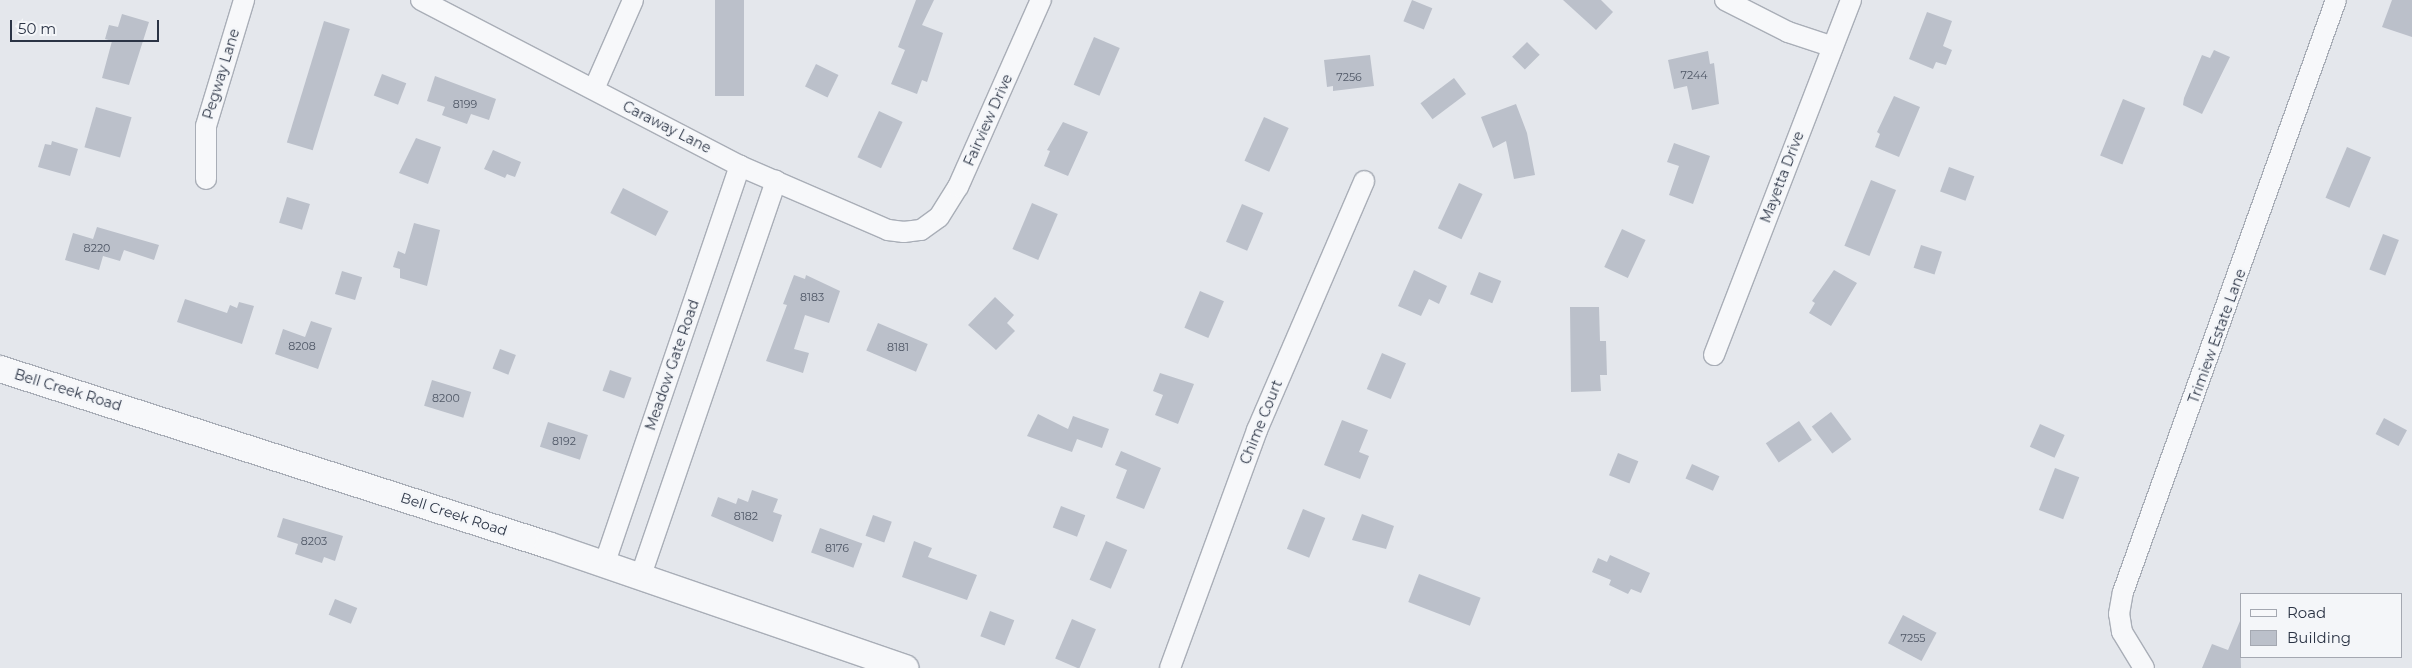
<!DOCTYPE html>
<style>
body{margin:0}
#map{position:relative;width:2412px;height:668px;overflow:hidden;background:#e4e7ec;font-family:Montserrat,sans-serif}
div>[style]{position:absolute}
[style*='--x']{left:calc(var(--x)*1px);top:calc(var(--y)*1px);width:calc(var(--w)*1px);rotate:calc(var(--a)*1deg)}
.building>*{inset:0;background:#bbc0ca;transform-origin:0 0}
.roads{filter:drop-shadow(1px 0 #a9aeb7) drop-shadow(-1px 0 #a9aeb7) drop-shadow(0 1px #a9aeb7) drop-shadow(0 -1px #a9aeb7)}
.minor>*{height:20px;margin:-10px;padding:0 10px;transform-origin:10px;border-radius:10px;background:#f7f8fa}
.tertiary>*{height:26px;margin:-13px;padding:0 13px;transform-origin:13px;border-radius:13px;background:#f7f8fa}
span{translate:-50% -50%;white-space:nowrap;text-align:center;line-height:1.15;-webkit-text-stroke:4.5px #f4f6f9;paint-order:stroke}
.number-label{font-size:11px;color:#4f5766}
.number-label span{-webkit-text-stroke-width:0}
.street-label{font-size:14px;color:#2b3445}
.legend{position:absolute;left:2240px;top:593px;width:162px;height:65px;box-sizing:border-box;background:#f4f6f9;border:1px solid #a4a8b1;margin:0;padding:6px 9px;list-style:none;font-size:15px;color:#2b3445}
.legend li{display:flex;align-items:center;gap:10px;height:25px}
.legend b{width:25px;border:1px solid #a4a8b1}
.scale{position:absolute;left:10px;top:20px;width:149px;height:22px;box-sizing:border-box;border:2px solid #2b3445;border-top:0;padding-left:6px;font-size:15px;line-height:18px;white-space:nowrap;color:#2b3445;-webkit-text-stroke:4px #f4f6f9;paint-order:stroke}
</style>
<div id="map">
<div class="building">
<div style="left:715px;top:0;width:29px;height:96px"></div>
<div style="clip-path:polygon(916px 0,934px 0,922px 25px,943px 33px,927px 82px,922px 80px,917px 94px,891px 84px,905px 50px,898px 47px)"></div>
<div style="left:1412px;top:0;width:22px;height:23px;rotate:22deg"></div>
<div style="clip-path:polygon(1563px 0,1601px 0,1613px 12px,1596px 30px)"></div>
<div style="clip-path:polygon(2392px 0,2412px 0,2412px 37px,2382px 27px)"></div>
<div style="clip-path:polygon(1927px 12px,1952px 21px,1943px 46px,1952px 50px,1946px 65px,1936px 62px,1933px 69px,1909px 59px)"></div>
<div style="clip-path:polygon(122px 14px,149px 22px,129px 85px,102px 78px,112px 41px,105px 39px,109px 25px,118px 27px)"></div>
<div style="left:324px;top:21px;width:27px;height:127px;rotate:17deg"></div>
<div style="left:1094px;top:37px;width:28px;height:52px;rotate:23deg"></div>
<div style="left:1527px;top:42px;width:18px;height:21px;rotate:45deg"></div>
<div style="clip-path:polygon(2214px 50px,2230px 57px,2202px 114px,2183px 105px,2184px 98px,2202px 55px,2210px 58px)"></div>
<div style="clip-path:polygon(1708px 51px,1710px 64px,1714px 63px,1719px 104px,1692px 110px,1687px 86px,1674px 89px,1668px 60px)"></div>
<div style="clip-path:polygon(1370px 55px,1374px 86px,1333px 91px,1333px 86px,1327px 87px,1324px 60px)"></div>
<div style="left:816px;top:64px;width:25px;height:25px;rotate:26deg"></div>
<div style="left:382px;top:74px;width:26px;height:23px;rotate:21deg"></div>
<div style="clip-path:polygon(435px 76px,496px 99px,489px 120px,471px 114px,467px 124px,442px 115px,445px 107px,427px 101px)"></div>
<div style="left:1454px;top:78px;width:20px;height:42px;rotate:53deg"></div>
<div style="clip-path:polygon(1894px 96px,1920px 107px,1899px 157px,1875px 147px,1880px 134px,1877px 132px)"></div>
<div style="left:2123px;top:99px;width:24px;height:61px;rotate:22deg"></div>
<div style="clip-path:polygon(1516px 104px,1527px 133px,1535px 175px,1514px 179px,1506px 141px,1493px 148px,1481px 117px)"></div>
<div style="left:96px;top:107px;width:37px;height:42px;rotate:16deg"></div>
<div style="left:879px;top:111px;width:26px;height:51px;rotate:25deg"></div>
<div style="left:1264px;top:117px;width:27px;height:48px;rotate:24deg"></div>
<div style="clip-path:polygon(1063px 122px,1088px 132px,1068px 176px,1044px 166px,1050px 151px,1047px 150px)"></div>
<div style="clip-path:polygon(416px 138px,441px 147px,428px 184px,399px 173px)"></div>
<div style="clip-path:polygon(52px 141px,78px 149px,70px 176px,38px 167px,45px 144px,51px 145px)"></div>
<div style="clip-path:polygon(1674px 143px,1710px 156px,1693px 204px,1669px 195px,1679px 166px,1667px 162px)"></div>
<div style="left:2347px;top:147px;width:26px;height:55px;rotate:23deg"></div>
<div style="clip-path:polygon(493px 150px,521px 162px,515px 177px,507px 174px,505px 178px,484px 169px)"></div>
<div style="left:1949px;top:167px;width:27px;height:26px;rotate:20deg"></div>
<div style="left:1871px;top:180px;width:27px;height:71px;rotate:22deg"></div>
<div style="left:1459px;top:183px;width:26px;height:50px;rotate:25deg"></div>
<div style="left:623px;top:188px;width:51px;height:28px;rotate:27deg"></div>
<div style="left:287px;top:197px;width:24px;height:27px;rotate:17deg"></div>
<div style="left:1032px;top:203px;width:28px;height:50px;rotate:23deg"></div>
<div style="left:1242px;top:204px;width:23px;height:41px;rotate:23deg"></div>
<div style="clip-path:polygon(414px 223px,440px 230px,427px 286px,400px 278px,400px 269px,393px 267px,398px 251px,405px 254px)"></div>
<div style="clip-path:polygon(97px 227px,159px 245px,154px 260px,124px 250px,120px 261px,103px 256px,99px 270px,65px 260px,73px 233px,93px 239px)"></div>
<div style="left:1622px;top:229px;width:26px;height:42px;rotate:25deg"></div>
<div style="left:2383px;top:234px;width:17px;height:38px;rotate:21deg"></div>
<div style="left:1921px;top:245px;width:22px;height:24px;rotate:18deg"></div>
<div style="clip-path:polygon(1414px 270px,1447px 286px,1439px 304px,1429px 299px,1421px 316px,1398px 306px)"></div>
<div style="clip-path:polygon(1834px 270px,1857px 283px,1831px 326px,1809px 313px,1815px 303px,1812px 301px)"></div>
<div style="left:342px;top:271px;width:21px;height:24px;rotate:17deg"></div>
<div style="left:1479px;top:272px;width:24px;height:24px;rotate:22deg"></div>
<div style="clip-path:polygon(794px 275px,805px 279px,806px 275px,840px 291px,829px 323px,805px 315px,794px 349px,809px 353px,803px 373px,766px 361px,787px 305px,783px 304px)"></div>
<div style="left:1200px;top:291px;width:26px;height:40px;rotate:23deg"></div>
<div style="clip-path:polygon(995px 297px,1014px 315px,1007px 323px,1015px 331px,996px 350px,968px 325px)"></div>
<div style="clip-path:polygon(185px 299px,227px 313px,230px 305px,237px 308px,239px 302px,254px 306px,242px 344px,177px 322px)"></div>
<div style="clip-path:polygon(1570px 307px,1599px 307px,1600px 341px,1606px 341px,1607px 375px,1600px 375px,1601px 391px,1571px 392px)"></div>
<div style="clip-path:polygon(311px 321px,332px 328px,318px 369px,275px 354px,283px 329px,305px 337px)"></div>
<div style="left:878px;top:323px;width:54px;height:30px;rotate:23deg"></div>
<div style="left:500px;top:349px;width:17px;height:21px;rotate:21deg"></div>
<div style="left:1382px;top:353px;width:26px;height:39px;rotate:23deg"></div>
<div style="left:610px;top:370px;width:23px;height:22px;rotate:20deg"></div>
<div style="clip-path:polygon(1160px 373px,1194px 384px,1178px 424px,1155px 415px,1163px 395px,1153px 391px)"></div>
<div style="left:432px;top:380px;width:41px;height:27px;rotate:17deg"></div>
<div style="left:1831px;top:412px;width:34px;height:24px;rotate:53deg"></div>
<div style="clip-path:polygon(1038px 414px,1068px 429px,1073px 416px,1109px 429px,1102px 448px,1077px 439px,1072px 452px,1027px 436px)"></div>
<div style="left:2384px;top:418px;width:26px;height:18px;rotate:28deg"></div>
<div style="clip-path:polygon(1342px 420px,1368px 430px,1359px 452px,1369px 456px,1360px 479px,1324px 465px)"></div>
<div style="left:1799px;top:421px;width:23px;height:40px;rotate:56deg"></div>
<div style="left:548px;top:422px;width:42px;height:26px;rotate:18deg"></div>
<div style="left:2040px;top:424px;width:27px;height:25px;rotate:24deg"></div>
<div style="clip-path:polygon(1121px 451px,1161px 468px,1144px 509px,1116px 498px,1127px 470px,1115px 465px)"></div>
<div style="left:1618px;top:453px;width:22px;height:24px;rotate:22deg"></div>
<div style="left:1692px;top:464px;width:30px;height:16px;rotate:24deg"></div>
<div style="left:2055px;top:468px;width:26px;height:45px;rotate:21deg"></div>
<div style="clip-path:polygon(752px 490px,778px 499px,773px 512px,782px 515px,773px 542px,711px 516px,718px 497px,736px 504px,738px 498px,748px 502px)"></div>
<div style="left:1061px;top:506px;width:26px;height:23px;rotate:21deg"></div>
<div style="left:1303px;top:509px;width:24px;height:43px;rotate:22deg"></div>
<div style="clip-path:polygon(1362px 514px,1394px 526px,1386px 549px,1352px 540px)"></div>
<div style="left:873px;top:515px;width:20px;height:22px;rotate:20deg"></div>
<div style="clip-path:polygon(283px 518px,343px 536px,335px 561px,324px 557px,322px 563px,295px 554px,298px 544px,277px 537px)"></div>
<div style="left:820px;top:528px;width:45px;height:26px;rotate:20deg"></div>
<div style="clip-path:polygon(914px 541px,932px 548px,928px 557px,977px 575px,967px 600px,902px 577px)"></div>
<div style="left:1106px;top:541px;width:23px;height:42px;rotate:23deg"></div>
<div style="clip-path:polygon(1610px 555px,1650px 573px,1641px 593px,1631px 589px,1628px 594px,1609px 585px,1611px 580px,1592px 572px,1598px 558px,1607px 562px)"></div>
<div style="left:1419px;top:574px;width:66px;height:30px;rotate:21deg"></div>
<div style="left:335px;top:599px;width:24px;height:17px;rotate:22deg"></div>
<div style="left:990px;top:611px;width:26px;height:27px;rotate:21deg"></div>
<div style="left:1903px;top:615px;width:38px;height:32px;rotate:28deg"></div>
<div style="left:1072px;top:619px;width:26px;height:43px;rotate:23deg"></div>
<div style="clip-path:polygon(2240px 621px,2241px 668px,2202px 668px,2212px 644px,2228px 650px)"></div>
</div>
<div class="roads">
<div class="minor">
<div style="--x:421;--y:0;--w:360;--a:27.5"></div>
<div style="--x:740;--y:166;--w:161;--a:23.4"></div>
<div style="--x:888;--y:230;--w:16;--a:7"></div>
<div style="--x:904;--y:232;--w:17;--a:-7"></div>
<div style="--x:921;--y:230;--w:22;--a:-36"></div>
<div style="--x:939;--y:217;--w:36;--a:-58"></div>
<div style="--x:958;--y:187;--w:205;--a:-66.1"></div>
<div style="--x:1725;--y:0;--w:71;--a:26.9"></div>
<div style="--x:1788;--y:32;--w:47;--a:18.4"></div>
<div style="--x:594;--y:89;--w:97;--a:-66.3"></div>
<div style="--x:206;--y:179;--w:53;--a:-90"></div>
<div style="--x:206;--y:126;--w:132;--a:-73.2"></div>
<div style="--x:1714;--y:355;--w:381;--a:-68.9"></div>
<div style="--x:604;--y:565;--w:422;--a:-71.2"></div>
<div style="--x:640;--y:578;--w:420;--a:-71.1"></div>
<div style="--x:1170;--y:668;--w:253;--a:-69.9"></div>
<div style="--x:1257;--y:430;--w:271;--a:-66.7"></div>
<div style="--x:2144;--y:668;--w:42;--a:-121.4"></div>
<div style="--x:2122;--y:632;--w:18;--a:-99"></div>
<div style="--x:2119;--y:614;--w:22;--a:-80"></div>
<div style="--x:2123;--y:592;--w:629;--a:-70.21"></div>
</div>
<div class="tertiary">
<div style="--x:0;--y:369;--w:576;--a:17.81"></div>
<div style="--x:548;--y:545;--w:378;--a:19"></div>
</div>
</div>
<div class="number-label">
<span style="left:1694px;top:75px">7244</span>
<span style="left:1349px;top:77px">7256</span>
<span style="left:465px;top:104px">8199</span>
<span style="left:97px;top:248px">8220</span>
<span style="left:812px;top:297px">8183</span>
<span style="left:302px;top:346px">8208</span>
<span style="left:898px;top:347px">8181</span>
<span style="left:446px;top:398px">8200</span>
<span style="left:564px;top:441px">8192</span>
<span style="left:746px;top:516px">8182</span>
<span style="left:314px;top:541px">8203</span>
<span style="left:837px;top:548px">8176</span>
<span style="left:1913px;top:638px">7255</span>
</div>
<div class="street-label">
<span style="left:221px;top:74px;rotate:-73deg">Pegway Lane</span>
<span style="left:988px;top:120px;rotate:-66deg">Fairview Drive</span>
<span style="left:667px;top:127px;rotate:27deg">Caraway Lane</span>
<span style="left:1782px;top:177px;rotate:-69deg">Mayetta Drive</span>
<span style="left:2217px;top:336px;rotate:-70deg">Trimiew Estate Lane</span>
<span style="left:672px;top:365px;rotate:-71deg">Meadow Gate Road</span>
<span style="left:68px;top:390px;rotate:17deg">Bell Creek Road</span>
<span style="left:1261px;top:422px;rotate:-68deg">Chime Court</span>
<span style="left:454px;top:514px;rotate:18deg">Bell Creek Road</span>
</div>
<ul class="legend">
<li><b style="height:6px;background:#f7f8fa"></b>Road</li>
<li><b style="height:14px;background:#bbc0ca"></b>Building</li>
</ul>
<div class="scale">50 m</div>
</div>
